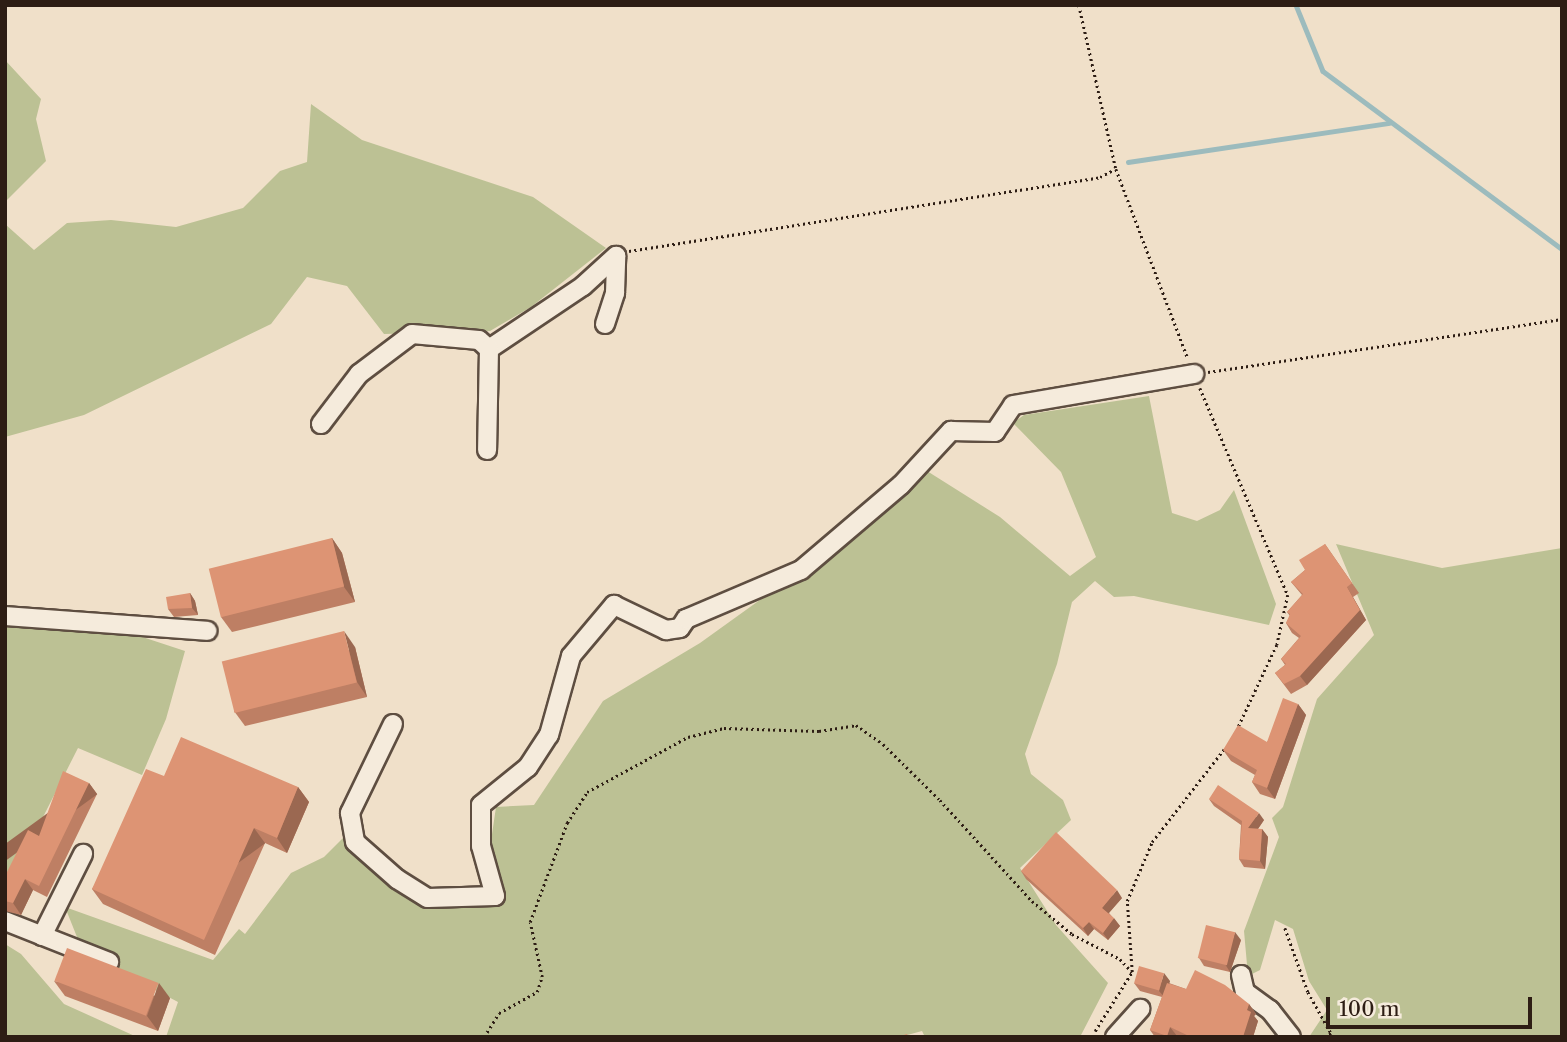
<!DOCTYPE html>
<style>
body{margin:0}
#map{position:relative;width:1567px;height:1042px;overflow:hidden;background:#f0e0c9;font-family:"Libre Caslon Text",serif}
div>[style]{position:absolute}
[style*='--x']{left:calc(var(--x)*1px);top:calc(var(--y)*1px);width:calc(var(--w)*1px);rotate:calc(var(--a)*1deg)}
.green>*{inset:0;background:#bcc194}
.stream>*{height:4.5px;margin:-2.25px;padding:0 2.25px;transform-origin:2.25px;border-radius:2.25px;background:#9cbbbd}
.path>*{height:2.5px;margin-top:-1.25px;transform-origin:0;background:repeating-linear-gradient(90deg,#2d1d14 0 2px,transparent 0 5.5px)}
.roads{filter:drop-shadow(2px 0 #5e4e41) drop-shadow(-2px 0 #5e4e41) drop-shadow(0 2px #5e4e41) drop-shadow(0 -2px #5e4e41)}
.minor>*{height:18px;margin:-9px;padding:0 9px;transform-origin:9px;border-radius:9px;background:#f5ebdc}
.wall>*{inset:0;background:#be7f64}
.shaded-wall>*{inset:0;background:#9b6851;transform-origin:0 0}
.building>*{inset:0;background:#dd9474;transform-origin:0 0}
span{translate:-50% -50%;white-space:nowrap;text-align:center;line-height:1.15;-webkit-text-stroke:5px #f5ebdc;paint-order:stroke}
.frame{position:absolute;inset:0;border:7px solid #2d1d14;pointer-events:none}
.scale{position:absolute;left:1326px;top:997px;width:206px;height:32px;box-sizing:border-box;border:4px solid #2d1d14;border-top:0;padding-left:9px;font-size:21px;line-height:24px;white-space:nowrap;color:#2d1d14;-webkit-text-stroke:5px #f5ebdc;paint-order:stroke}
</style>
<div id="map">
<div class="green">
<div style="clip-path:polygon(5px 60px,41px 99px,36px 119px,46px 161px,5px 202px)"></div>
<div style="clip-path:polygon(311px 104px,362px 140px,533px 197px,606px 248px,531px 307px,490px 331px,384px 334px,347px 286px,307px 277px,271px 324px,84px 415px,5px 437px,5px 224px,34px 250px,67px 223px,111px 220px,176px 227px,243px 208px,280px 171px,307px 162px)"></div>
<div style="clip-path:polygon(1149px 396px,1172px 513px,1197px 521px,1220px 510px,1234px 490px,1276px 604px,1269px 625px,1134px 596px,1114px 597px,1095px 581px,1072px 602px,1057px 664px,1025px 754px,1031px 774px,1063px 800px,1071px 820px,1020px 868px,1056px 925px,1108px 983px,1080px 1037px,925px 1037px,922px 1031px,900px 1037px,166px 1037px,178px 1002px,83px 952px,65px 907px,213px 960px,239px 929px,245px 934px,291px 873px,324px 857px,344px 837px,377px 867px,457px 897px,501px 885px,491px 841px,496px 807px,534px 805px,603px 701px,700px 643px,846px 538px,927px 471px,1000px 517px,1070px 576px,1096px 557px,1061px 472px,1013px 423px,1024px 415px)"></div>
<div style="clip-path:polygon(1336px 544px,1442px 568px,1562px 548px,1562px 1037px,1309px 1037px,1327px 1010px,1309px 981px,1293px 929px,1275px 920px,1260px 970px,1248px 976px,1244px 931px,1279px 837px,1272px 818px,1283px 807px,1317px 699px,1374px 635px)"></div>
<div style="clip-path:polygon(5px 626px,109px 626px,185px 651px,166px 719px,142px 775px,78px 748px,5px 892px)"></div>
<div style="clip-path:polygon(5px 944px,21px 954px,64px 1004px,137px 1037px,5px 1037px)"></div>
</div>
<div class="stream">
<div style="--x:1296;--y:5;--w:71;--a:67.8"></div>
<div style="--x:1323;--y:71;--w:298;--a:36.7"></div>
<div style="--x:1128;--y:162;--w:264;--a:-8.5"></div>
</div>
<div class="path">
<div style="--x:507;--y:5;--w:8;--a:0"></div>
<div style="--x:1079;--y:5;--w:168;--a:77.3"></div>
<div style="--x:1116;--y:169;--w:203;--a:69.2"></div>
<div style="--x:629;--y:251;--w:477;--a:-8.9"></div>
<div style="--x:1100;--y:177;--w:17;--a:-28"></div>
<div style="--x:1208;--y:372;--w:358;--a:-8.5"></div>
<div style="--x:1200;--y:388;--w:225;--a:67"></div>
<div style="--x:1288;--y:595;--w:51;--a:102.4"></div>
<div style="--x:1277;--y:645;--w:92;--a:115.2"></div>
<div style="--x:1285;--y:928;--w:68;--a:70.2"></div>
<div style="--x:1308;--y:992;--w:47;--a:60.7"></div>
<div style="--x:1331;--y:1033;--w:5;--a:127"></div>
<div style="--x:484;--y:1037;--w:28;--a:-58"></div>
<div style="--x:499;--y:1013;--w:43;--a:-28.9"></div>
<div style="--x:537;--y:992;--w:16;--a:-72"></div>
<div style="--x:542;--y:977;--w:56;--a:-102.3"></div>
<div style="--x:530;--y:922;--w:106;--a:-69.5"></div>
<div style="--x:567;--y:823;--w:37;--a:-57"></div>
<div style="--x:587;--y:792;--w:115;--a:-28.6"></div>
<div style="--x:688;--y:737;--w:37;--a:-14"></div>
<div style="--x:724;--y:728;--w:95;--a:1.8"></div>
<div style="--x:819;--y:731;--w:37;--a:-9"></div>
<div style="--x:856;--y:725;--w:33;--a:35"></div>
<div style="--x:883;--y:744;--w:80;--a:44.5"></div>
<div style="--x:940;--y:800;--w:137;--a:47.7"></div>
<div style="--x:1032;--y:901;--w:52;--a:39.5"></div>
<div style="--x:1072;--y:934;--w:54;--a:27.5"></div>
<div style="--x:1120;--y:959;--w:18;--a:47"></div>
<div style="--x:1097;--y:1037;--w:6;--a:-108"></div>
<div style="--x:1095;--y:1031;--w:70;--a:-57.9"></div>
<div style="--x:1132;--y:972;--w:71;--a:-94"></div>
<div style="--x:1127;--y:901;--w:64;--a:-67"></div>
<div style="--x:1152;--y:842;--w:119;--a:-52.2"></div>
</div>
<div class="roads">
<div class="minor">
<div style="--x:605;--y:324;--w:33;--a:-72"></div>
<div style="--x:615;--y:293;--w:37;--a:-88"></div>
<div style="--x:489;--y:349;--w:113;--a:-33.8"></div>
<div style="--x:583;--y:286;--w:45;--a:-42.3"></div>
<div style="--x:321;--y:424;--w:63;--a:-52.8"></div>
<div style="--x:359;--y:374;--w:66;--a:-37"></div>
<div style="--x:412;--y:334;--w:67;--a:5.1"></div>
<div style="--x:479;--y:340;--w:13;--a:42"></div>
<div style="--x:489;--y:349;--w:101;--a:91.1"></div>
<div style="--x:5;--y:616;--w:203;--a:4.2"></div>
<div style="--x:393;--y:724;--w:99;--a:115.8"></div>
<div style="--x:350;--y:813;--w:29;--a:80"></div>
<div style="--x:355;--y:842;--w:56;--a:41.4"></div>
<div style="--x:397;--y:879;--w:36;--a:32"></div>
<div style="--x:428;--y:898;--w:67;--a:-1.7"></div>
<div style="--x:495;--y:896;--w:52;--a:-105.6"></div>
<div style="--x:481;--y:846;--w:41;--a:-90"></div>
<div style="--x:481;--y:805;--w:60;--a:-39"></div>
<div style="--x:528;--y:767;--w:38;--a:-57"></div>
<div style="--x:549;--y:735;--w:82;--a:-74.4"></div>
<div style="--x:571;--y:656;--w:67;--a:-49.9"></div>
<div style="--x:614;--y:605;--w:58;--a:25.7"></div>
<div style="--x:666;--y:630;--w:14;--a:-8"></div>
<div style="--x:680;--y:628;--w:11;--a:-56"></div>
<div style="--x:686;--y:619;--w:125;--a:-23.1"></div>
<div style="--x:801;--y:570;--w:131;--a:-40.4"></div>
<div style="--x:901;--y:485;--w:74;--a:-47.2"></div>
<div style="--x:951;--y:431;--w:44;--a:1.3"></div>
<div style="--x:995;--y:432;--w:32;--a:-56"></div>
<div style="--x:1013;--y:405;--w:184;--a:-9.7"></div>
<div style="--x:5;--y:921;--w:112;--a:21.5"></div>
<div style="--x:42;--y:936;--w:92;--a:-63.4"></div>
<div style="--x:1241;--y:975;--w:17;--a:77"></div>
<div style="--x:1245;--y:992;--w:31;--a:36"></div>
<div style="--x:1270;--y:1010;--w:34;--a:52"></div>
<div style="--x:1115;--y:1037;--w:38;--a:-48"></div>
</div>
</div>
<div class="wall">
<div style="clip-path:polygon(332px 538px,342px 553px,355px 602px,232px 632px,221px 617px)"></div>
<div style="clip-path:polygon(1325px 544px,1359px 593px,1353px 597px,1366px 620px,1307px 685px,1291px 694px,1275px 673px,1285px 665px,1281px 659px,1299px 638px,1292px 633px,1286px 623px,1290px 616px,1287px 612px,1302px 595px,1291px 582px,1305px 570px)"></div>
<div style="clip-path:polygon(190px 593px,195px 601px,198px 615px,174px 617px,168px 609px)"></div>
<div style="clip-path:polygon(355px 647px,367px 697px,245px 726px,234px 711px)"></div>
<div style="clip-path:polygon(1298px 704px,1306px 715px,1275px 799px,1260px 794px,1252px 782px,1255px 775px,1231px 761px,1223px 750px,1267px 742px)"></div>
<div style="clip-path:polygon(164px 776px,298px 787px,309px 802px,287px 853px,265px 843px,215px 955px,103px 904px,92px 889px)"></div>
<div style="clip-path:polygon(89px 783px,97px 794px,47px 897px,33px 890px,21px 915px,5px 911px,5px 876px,39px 836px)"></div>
<div style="clip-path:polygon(1209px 799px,1264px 820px,1258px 829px,1262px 829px,1268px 837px,1265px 869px,1244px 867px,1239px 859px,1241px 825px,1214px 806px)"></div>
<div style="clip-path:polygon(1021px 871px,1122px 898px,1109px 913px,1120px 926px,1108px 940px,1094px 929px,1088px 936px,1026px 879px)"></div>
<div style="clip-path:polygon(1241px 940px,1230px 972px,1204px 966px,1199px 958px)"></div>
<div style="clip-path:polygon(54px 981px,170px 998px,158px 1031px,65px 996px)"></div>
<div style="clip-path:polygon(1170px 981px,1169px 983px,1186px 989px,1249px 1004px,1256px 1014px,1254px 1016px,1258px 1021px,1253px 1037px,1155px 1037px,1150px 1030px,1162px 997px,1140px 991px,1134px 983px)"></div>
</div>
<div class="shaded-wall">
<div style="clip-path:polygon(332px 538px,342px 553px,355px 602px,344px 587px)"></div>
<div style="clip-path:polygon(1347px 587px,1366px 620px,1307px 685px,1300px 676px)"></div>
<div style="clip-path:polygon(190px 593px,195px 601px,198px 615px,192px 608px)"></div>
<div style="clip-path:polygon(344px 631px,355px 647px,367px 697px,357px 682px)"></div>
<div style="clip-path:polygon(1298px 704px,1306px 715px,1275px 799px,1267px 788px)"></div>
<div style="left:89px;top:783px;width:14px;height:114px;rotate:54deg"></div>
<div style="clip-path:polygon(298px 787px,309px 802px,287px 853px,277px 838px)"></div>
<div style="clip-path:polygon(1259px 813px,1264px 820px,1253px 836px,1248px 828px)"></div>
<div style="left:254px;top:828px;width:19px;height:123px;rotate:54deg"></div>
<div style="clip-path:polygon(1262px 829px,1268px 837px,1265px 869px,1260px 861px)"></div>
<div style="clip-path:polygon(25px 879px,33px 890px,21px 915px,13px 903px)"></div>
<div style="clip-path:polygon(1117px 890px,1122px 898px,1107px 915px,1102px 908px)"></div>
<div style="clip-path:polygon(1114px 918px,1120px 926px,1108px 940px,1103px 933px)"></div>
<div style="clip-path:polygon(1089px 922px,1094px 929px,1088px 936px,1083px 928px)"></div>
<div style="clip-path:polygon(1235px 932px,1241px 940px,1230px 972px,1225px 964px)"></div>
<div style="clip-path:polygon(1164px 973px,1170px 981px,1165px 998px,1159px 991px)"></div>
<div style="clip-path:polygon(159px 983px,170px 998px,158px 1031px,147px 1016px)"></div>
<div style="clip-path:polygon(1249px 1004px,1256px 1014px,1254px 1016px,1258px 1021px,1253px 1037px,1243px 1037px,1247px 1010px)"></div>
<div style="clip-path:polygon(1170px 1027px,1177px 1036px,1177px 1037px,1167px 1037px)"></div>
</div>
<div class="building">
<div style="left:332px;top:538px;width:50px;height:127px;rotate:76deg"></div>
<div style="clip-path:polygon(1325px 544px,1352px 583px,1347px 587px,1360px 610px,1300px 676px,1284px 684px,1275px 673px,1286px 664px,1281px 659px,1301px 636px,1286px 623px,1290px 614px,1287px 612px,1303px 594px,1291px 582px,1305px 570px,1299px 560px)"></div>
<div style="clip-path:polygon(190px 593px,192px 608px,168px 609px,166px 597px)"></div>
<div style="left:344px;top:631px;width:53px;height:126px;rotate:76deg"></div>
<div style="clip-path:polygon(1283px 698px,1298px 704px,1267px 788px,1252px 782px,1257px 770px,1223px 750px,1238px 725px,1267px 742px)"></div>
<div style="clip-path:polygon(181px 737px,298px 787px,277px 838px,254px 828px,204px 940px,92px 889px,146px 769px,164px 776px)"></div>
<div style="clip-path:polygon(63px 771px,89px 783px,39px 886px,25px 879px,13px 903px,5px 901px,5px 876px,28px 830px,39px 836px)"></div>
<div style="clip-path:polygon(1218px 785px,1259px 813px,1248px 828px,1262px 829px,1260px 861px,1239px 859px,1242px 821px,1209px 799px)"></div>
<div style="clip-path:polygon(1056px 832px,1117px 890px,1102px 908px,1114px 918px,1103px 933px,1089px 922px,1083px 928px,1021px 871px)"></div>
<div style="left:1206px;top:925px;width:30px;height:34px;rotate:14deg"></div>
<div style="left:67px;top:948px;width:98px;height:35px;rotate:21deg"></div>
<div style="left:1139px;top:966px;width:26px;height:18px;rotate:16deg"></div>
<div style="clip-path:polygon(1195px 970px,1225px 985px,1249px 1004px,1247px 1010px,1251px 1012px,1243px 1037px,1191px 1037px,1170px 1027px,1167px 1036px,1150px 1030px,1167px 983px,1186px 989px)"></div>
<div style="clip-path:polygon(907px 1034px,908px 1037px,897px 1037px)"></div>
</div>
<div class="frame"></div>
<div class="scale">100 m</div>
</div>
